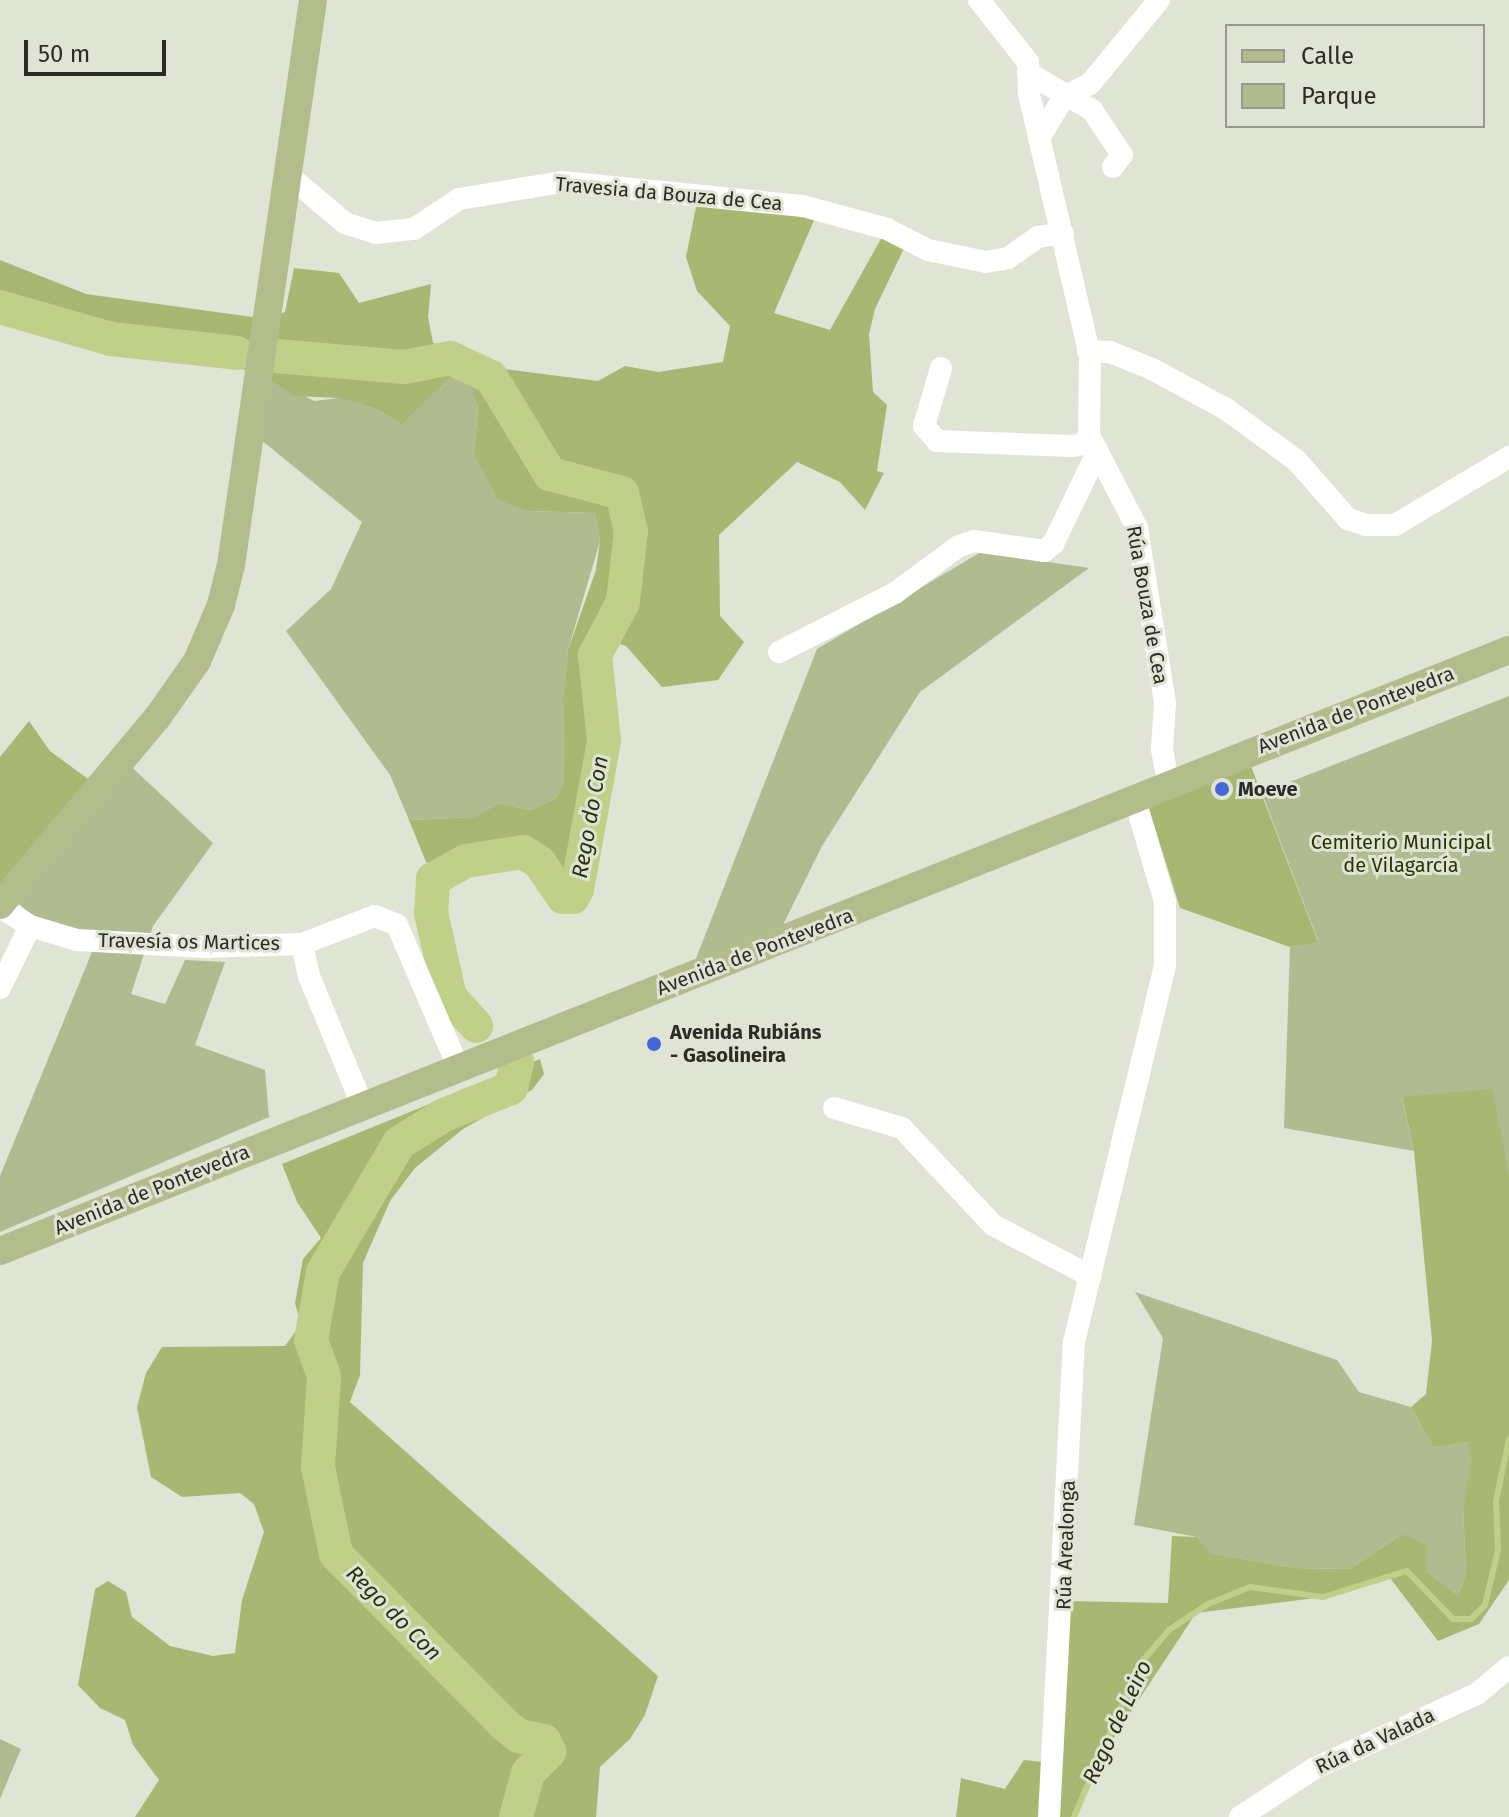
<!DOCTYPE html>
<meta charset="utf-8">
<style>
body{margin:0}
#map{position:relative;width:1509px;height:1817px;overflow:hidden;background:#e0e4d4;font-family:"Fira Sans",sans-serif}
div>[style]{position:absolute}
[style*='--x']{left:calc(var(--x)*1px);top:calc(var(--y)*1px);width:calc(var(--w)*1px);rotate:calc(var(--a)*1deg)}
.green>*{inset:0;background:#b0bb90}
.forest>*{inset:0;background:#a8b872}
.stream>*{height:6px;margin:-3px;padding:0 3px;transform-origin:3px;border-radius:3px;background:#bfd088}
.river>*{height:34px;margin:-17px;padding:0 17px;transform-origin:17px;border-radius:17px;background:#bfd088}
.minor>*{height:22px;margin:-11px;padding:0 11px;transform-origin:11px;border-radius:11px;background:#fff}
.major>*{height:28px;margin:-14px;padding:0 14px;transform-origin:14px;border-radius:14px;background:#b3bd8b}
.dots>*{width:22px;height:22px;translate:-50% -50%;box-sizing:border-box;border:4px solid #e0e4d4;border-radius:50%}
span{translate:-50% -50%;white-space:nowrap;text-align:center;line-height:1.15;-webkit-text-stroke:6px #e0e4d4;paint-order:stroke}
.street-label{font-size:20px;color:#2b2c26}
.poi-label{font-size:20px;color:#2b2c26;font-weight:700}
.left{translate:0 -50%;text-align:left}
.park-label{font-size:20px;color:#2b3400}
.water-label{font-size:22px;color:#2b3213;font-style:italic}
.legend{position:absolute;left:1225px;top:24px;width:260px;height:104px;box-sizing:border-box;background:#e0e4d4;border:2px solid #989a8e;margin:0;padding:10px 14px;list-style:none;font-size:24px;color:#2b2c26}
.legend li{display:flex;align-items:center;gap:16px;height:40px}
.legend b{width:40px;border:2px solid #989a8e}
.scale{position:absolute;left:24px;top:40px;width:142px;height:36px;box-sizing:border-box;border:4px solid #2b2c26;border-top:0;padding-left:10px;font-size:24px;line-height:28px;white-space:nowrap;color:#2b2c26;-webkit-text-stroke:6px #e0e4d4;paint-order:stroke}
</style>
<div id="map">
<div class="green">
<div style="clip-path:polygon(259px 372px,314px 401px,339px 398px,376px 409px,402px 425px,450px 378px,470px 387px,478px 408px,474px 454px,526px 511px,595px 513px,600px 541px,568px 650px,563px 697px,564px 782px,556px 798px,531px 810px,499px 803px,475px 817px,409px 820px,390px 775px,286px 631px,331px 589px,362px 522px,250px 431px)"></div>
<div style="clip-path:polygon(981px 552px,1089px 568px,920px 692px,822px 846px,773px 945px,688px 979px,817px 649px)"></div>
<div style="clip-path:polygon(1509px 696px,1509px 1175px,1402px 1098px,1414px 1151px,1284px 1128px,1290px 947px,1318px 941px,1262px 793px)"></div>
<div style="clip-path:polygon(123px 759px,213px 843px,153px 926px,131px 994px,165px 1004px,185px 960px,225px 962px,195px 1045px,265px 1070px,269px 1117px,0 1232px,0 1176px,99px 935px,34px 917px,9px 895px)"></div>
<div style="clip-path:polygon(1135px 1292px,1337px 1360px,1359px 1392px,1411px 1407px,1434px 1448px,1467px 1442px,1473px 1459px,1463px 1507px,1466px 1574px,1458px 1596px,1427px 1571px,1402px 1534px,1350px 1569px,1294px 1568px,1209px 1553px,1197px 1537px,1134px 1525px,1163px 1338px)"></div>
<div style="clip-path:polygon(0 1739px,21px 1749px,0 1799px)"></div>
</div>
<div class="forest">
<div style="clip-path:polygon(698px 197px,818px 211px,774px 313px,830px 330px,882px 237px,908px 240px,875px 309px,869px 334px,873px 392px,887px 405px,877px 471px,884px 473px,865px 510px,840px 482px,797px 462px,719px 535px,720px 616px,744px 642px,718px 680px,662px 687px,626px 646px,602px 639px,596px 669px,604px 741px,577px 889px,563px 897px,539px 862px,523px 852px,466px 861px,433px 879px,409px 820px,475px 817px,499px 803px,531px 810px,556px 798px,564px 782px,563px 697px,568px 650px,596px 570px,600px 541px,595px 513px,526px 511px,498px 499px,474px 454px,478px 408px,470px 387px,450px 378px,402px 425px,376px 409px,339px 398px,294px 396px,259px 372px,116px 348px,0 314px,0 260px,86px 294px,266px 319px,285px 312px,294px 268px,339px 273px,359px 303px,431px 284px,428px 317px,433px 343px,505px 369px,598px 381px,625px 366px,658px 372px,723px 362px,730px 326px,697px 291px,686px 257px)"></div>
<div style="clip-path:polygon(29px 721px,50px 751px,99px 787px,0 906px,0 757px)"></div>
<div style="clip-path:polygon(1246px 753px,1318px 942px,1290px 947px,1180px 908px,1144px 793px)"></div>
<div style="clip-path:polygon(540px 1059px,544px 1074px,532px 1090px,463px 1129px,415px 1168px,390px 1201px,363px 1263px,360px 1375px,350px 1402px,658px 1676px,645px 1715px,630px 1739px,600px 1767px,596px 1817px,135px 1817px,159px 1780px,133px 1745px,125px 1720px,100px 1708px,78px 1685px,95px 1589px,108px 1581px,126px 1592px,132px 1617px,170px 1646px,213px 1656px,235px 1653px,242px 1600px,264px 1532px,254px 1504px,240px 1493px,182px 1497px,151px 1477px,137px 1407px,146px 1373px,162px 1347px,285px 1346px,301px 1324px,295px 1303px,303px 1259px,321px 1238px,297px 1202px,282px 1164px)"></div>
<div style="clip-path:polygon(1492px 1089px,1509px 1175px,1509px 1580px,1479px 1624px,1438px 1641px,1387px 1574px,1323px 1597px,1196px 1613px,1098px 1762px,1074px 1817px,956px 1817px,961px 1778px,1005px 1789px,1024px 1760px,1053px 1763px,1064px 1601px,1168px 1603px,1172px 1536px,1197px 1537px,1210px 1553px,1294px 1568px,1350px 1569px,1402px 1534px,1426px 1545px,1427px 1571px,1458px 1596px,1466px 1574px,1463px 1507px,1472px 1459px,1467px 1442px,1434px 1448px,1411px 1407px,1426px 1394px,1432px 1341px,1414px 1151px,1402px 1097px)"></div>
</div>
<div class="stream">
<div style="--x:1074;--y:1817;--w:165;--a:-66.8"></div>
<div style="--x:1139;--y:1665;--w:46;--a:-49.4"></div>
<div style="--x:1169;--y:1630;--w:47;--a:-33.7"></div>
<div style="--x:1208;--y:1604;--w:45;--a:-22"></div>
<div style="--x:1250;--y:1587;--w:74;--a:7.8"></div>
<div style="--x:1323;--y:1597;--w:88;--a:-17.2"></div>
<div style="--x:1407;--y:1571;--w:66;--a:46.2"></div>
<div style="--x:1453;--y:1619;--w:18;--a:0"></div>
<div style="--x:1471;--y:1619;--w:20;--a:-45"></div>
<div style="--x:1485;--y:1605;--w:57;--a:-76.7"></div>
<div style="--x:1498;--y:1550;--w:49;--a:-92.3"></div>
<div style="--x:1496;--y:1501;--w:63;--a:-78.2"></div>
</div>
<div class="river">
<div style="--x:0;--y:307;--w:116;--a:16.1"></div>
<div style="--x:111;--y:339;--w:127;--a:6.3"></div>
<div style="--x:276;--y:356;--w:129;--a:4.9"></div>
<div style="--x:405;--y:367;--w:46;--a:-11.3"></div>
<div style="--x:450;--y:358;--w:45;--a:24.9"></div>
<div style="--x:491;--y:377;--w:114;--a:58.7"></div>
<div style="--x:550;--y:474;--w:74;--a:14.8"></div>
<div style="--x:622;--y:493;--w:39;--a:77"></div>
<div style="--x:631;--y:531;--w:71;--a:96.4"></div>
<div style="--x:623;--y:602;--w:60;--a:117.8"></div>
<div style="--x:595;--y:655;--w:86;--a:84"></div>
<div style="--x:604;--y:741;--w:150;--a:100.3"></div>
<div style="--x:577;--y:889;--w:9;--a:117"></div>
<div style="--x:573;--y:897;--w:10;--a:180"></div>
<div style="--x:563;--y:897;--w:42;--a:-124.4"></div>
<div style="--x:539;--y:862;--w:19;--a:-148"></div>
<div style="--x:523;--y:852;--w:58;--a:171"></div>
<div style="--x:466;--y:861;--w:38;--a:151"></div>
<div style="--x:433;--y:879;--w:34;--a:93"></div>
<div style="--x:431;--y:913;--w:86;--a:77.3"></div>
<div style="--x:450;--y:997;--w:39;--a:48"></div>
<div style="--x:516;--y:1817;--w:46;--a:-74.7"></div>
<div style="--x:528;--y:1773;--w:30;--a:-45"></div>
<div style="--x:549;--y:1752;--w:12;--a:-114"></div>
<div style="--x:544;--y:1741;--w:25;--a:-169"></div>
<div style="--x:519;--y:1736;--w:18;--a:-142"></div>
<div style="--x:505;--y:1725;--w:240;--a:-134.7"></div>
<div style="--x:336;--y:1554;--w:89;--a:-101.7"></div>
<div style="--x:318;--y:1467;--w:91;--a:-86.2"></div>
<div style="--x:324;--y:1376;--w:38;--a:-110"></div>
<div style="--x:311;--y:1340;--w:69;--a:-80"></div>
<div style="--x:323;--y:1272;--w:150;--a:-59.5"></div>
<div style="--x:399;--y:1143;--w:53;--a:-31.9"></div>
<div style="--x:444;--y:1115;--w:72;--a:-21.9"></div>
<div style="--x:511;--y:1088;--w:27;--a:-77"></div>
</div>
<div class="minor">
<div style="--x:979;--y:0;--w:79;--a:51.7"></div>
<div style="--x:1028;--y:62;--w:32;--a:88"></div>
<div style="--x:1029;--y:94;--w:270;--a:76.9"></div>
<div style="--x:1090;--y:357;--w:78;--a:90.7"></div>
<div style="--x:1089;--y:435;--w:105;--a:62.7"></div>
<div style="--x:1137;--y:528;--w:177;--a:80.9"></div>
<div style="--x:1165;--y:703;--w:46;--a:93.7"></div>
<div style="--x:1162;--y:749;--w:36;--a:80"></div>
<div style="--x:1028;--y:73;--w:74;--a:30"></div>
<div style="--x:1092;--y:110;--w:54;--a:56.3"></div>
<div style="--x:1122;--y:155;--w:15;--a:127"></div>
<div style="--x:1039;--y:138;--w:48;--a:-58.6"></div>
<div style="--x:1064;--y:97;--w:29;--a:-27"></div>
<div style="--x:1090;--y:84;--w:109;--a:-50.6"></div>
<div style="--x:288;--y:175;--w:75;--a:40.1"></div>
<div style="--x:345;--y:223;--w:32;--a:18"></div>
<div style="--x:375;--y:233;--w:39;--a:-6"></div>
<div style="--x:414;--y:229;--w:54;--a:-33.7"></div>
<div style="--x:459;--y:199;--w:104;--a:-9.4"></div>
<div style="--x:562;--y:182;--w:242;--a:5.7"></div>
<div style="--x:803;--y:206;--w:87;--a:15.3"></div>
<div style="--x:887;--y:229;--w:46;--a:27.1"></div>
<div style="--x:928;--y:250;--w:59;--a:11.7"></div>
<div style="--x:986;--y:262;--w:22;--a:-10"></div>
<div style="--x:1008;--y:258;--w:37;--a:-35"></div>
<div style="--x:1038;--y:237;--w:25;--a:-9"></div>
<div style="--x:1088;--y:351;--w:22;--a:3"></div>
<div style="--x:1110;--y:352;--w:45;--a:22"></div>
<div style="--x:1152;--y:369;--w:84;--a:28.4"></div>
<div style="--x:1226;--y:409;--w:88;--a:36.2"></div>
<div style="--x:1297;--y:461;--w:77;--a:48.7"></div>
<div style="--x:1348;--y:519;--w:20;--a:18"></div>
<div style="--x:1367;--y:525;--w:28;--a:0"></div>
<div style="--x:1395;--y:525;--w:133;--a:-30.8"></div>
<div style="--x:941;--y:368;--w:60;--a:106.3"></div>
<div style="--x:924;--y:426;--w:20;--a:49"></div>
<div style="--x:937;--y:441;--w:136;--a:2.1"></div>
<div style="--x:1073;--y:446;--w:10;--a:-11"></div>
<div style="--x:1083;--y:444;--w:11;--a:-56"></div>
<div style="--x:779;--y:652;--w:130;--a:-27"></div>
<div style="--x:895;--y:593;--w:79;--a:-36.3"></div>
<div style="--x:959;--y:546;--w:16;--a:-18"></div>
<div style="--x:974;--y:541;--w:71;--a:8.1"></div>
<div style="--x:1044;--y:551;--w:11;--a:-38"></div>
<div style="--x:1053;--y:544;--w:103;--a:-64.2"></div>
<div style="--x:0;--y:907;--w:36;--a:32"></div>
<div style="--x:30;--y:926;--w:49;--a:16.6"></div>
<div style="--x:77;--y:940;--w:127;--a:3.2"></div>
<div style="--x:204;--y:947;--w:98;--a:-1.8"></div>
<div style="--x:302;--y:944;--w:78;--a:-21"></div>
<div style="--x:375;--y:916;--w:24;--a:22"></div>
<div style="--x:397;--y:925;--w:157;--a:66.7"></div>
<div style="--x:302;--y:944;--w:33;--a:78"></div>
<div style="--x:309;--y:976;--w:142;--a:67.6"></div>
<div style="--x:0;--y:988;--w:69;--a:-64.2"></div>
<div style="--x:834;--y:1108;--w:71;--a:16.4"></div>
<div style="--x:902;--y:1128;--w:133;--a:46.8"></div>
<div style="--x:993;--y:1225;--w:110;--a:27.7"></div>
<div style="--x:1049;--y:1817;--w:476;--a:-87"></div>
<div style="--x:1074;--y:1342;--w:388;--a:-76.4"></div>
<div style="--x:1165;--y:965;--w:63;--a:-90"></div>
<div style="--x:1165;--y:902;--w:109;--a:-106.4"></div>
<div style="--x:1240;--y:1817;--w:87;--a:-33.3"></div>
<div style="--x:1313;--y:1769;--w:180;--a:-24.6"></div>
<div style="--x:1477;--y:1694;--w:42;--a:-40.2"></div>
</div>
<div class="major">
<div style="--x:0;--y:905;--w:244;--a:-50"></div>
<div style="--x:157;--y:718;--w:70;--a:-54.9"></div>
<div style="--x:197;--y:661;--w:61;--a:-66.8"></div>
<div style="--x:221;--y:605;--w:41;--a:-76"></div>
<div style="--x:231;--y:565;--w:571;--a:-81.74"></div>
<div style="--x:0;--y:1251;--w:1624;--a:-21.72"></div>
</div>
<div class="dots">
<div style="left:1222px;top:789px;background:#4667da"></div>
<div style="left:654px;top:1044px;background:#4667da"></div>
</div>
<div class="street-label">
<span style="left:669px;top:194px;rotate:5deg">Travesia da Bouza de Cea</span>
<span style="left:1147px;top:605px;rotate:80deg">Rúa Bouza de Cea</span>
<span style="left:1356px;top:710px;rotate:-21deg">Avenida de Pontevedra</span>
<span style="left:189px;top:942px;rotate:1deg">Travesía os Martices</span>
<span style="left:755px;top:952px;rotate:-21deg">Avenida de Pontevedra</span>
<span style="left:152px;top:1190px;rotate:-22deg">Avenida de Pontevedra</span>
<span style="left:1066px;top:1545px;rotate:-88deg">Rúa Arealonga</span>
<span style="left:1375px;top:1741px;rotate:-25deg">Rúa da Valada</span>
</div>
<div class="poi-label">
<span class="left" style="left:1238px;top:789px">Moeve</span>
<span class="left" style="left:670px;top:1044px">Avenida Rubiáns<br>- Gasolineira</span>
</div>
<div class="park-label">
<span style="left:1401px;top:854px">Cemiterio Municipal<br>de Vilagarcía</span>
</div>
<div class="water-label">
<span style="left:590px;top:817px;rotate:-80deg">Rego do Con</span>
<span style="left:394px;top:1613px;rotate:45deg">Rego do Con</span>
<span style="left:1117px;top:1722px;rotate:-65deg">Rego de Leiro</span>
</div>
<ul class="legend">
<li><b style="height:10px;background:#b3bd8b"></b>Calle</li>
<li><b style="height:22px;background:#b0bb90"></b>Parque</li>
</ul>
<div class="scale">50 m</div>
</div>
